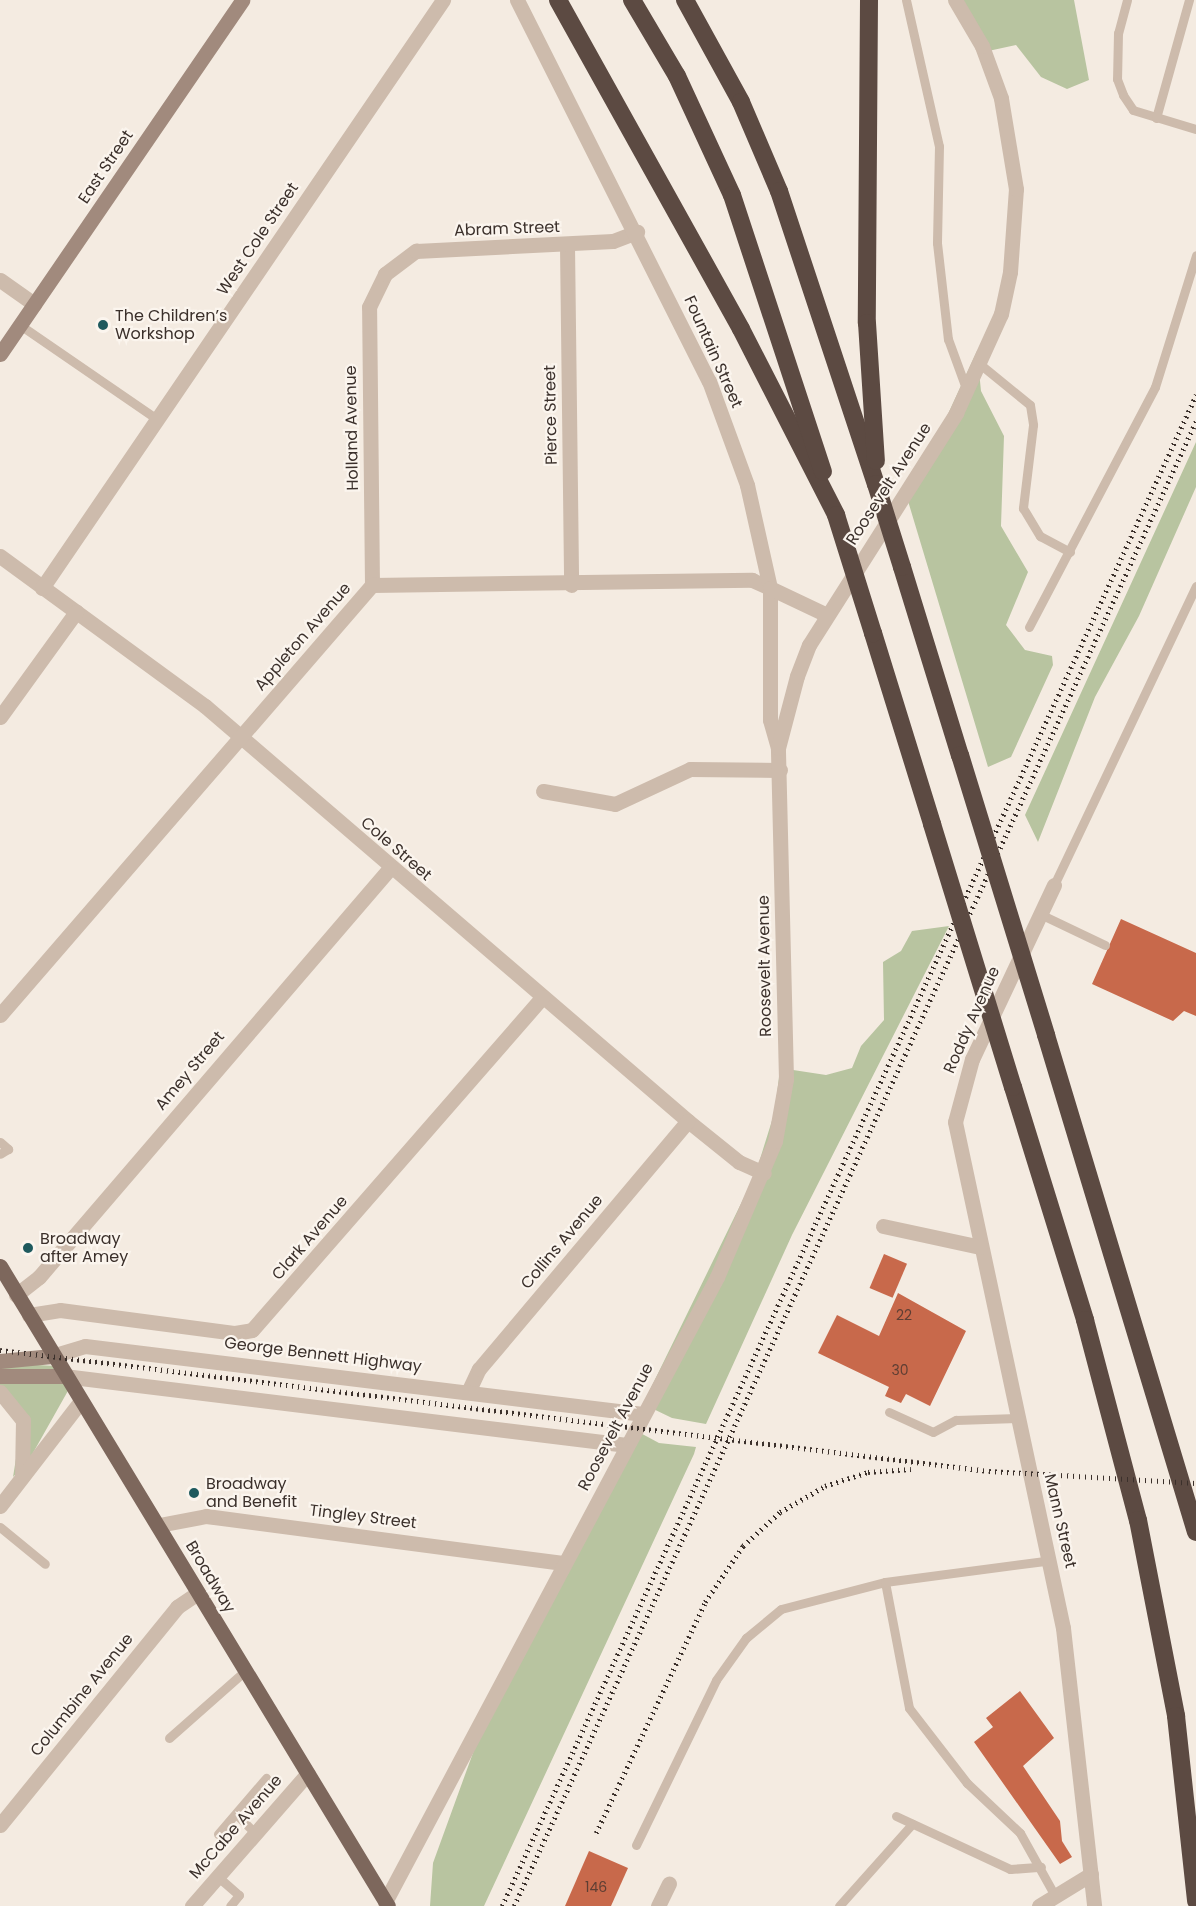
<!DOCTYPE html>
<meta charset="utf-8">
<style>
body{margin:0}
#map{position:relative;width:1196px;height:1906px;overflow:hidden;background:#f4ebe1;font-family:Poppins,sans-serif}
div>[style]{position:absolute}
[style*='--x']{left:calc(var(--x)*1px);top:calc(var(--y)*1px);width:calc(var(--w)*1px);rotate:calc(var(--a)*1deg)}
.green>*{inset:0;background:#b8c4a0}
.building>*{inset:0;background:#c8694b;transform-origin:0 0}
.service>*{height:9px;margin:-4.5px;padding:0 4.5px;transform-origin:4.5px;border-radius:4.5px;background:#cdbbac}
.minor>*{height:15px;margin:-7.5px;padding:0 7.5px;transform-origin:7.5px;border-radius:7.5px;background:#cdbbac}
.tertiary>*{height:15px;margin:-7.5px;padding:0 7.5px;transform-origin:7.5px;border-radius:7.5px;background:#cdbbac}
.secondary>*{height:15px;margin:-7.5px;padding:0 7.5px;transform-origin:7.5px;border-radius:7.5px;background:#a18a7d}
.primary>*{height:15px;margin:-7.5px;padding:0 7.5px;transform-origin:7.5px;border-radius:7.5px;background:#7d675c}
.motorway>*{height:18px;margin:-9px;padding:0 9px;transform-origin:9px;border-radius:9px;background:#5c4a42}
.rail>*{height:4.5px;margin-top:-2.25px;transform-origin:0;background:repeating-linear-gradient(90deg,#3b302b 0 1.5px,transparent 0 6px)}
.motorway-bridge>*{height:18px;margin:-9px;padding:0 9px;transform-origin:9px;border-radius:9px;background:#5c4a42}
.dots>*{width:16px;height:16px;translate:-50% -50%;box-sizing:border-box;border:3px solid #fbf5ee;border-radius:50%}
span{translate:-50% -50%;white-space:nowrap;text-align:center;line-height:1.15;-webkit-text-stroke:4.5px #fbf5ee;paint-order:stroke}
.number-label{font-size:14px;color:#5e3e33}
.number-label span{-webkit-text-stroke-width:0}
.street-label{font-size:16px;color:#3b302b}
.poi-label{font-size:16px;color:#3b302b}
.left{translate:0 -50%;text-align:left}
</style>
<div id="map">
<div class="green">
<div style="clip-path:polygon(948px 0,1074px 0,1089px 80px,1067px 89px,1041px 77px,1016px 45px,979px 53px)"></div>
<div style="clip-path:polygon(977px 351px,981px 391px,1004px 436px,1001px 526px,1028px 572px,1006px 625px,1025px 650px,1052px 656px,1053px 665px,1011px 757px,988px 767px,908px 501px)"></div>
<div style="clip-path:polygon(1196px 442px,1196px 487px,1139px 616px,1095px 697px,1038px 842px,1025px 815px)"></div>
<div style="clip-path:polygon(949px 926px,792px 1235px,706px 1424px,672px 1418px,643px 1404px,755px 1175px,775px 1111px,780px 1068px,826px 1075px,852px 1068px,861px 1046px,884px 1020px,883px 962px,901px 951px,912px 931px)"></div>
<div style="clip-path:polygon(0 1363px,56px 1366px,69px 1389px,29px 1460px,13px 1477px,21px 1428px,0 1396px)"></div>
<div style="clip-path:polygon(633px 1429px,659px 1443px,696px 1447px,694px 1454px,484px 1906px,430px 1906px,433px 1863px,506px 1662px)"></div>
</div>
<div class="building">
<div style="clip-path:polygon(1121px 919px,1196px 953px,1196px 1016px,1184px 1011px,1173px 1021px,1092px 984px)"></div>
<div style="left:884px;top:1254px;width:25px;height:37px;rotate:23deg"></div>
<div style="clip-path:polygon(898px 1293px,966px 1331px,930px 1406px,906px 1394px,901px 1403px,885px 1396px,889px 1387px,818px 1353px,837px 1315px,879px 1336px)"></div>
<div style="clip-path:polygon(1020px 1691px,1054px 1738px,1023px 1766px,1060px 1821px,1062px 1841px,1072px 1857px,1060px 1864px,974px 1742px,993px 1727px,986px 1718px)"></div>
<div style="clip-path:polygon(589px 1851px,628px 1868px,611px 1906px,565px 1906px)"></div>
</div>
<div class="service">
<div style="--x:906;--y:0;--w:150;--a:77.3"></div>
<div style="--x:939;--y:146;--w:97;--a:91.2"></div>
<div style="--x:937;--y:243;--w:97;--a:83.5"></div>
<div style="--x:948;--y:339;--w:55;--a:69.9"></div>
<div style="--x:1127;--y:0;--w:34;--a:105"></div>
<div style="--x:1118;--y:33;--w:46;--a:91.2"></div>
<div style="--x:1117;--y:79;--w:17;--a:69"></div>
<div style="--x:1123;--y:95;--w:18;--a:56"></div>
<div style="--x:1133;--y:110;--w:66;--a:16.8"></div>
<div style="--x:1156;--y:118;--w:123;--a:-74.4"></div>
<div style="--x:20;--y:325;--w:166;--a:34.5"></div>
<div style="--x:981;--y:365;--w:63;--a:39.2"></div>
<div style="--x:1030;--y:405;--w:20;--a:81"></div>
<div style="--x:1033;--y:425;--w:84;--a:96.9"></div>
<div style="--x:1023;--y:508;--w:33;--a:59"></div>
<div style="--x:1040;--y:536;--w:34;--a:28"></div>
<div style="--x:1029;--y:627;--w:271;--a:-62.3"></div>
<div style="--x:1155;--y:387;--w:138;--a:-72.7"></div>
<div style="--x:1054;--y:885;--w:331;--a:-64.6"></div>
<div style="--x:1040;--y:914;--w:72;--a:25.5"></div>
<div style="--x:0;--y:1142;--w:11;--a:41"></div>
<div style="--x:8;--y:1149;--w:9;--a:148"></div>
<div style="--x:889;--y:1412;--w:48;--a:24.4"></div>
<div style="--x:933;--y:1432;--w:26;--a:-28"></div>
<div style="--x:956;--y:1420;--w:61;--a:-1.9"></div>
<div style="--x:0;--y:1527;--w:58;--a:39.4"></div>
<div style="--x:885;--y:1582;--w:128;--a:79.2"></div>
<div style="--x:909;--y:1708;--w:95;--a:52.3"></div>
<div style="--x:967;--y:1783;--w:73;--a:43.3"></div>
<div style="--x:1020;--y:1833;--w:72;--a:60.9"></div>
<div style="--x:169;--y:1738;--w:101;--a:-41.4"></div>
<div style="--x:236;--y:1814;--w:25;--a:45"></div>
<div style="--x:896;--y:1816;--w:126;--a:24.9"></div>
<div style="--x:1010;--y:1869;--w:31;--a:-4"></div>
<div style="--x:218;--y:1834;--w:74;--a:-49.4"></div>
<div style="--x:636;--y:1845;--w:183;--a:-64.1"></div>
<div style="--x:716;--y:1680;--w:52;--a:-54.5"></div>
<div style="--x:746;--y:1638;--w:45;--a:-39.6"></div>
<div style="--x:781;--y:1609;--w:107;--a:-14.6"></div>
<div style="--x:885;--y:1582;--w:167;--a:-7.5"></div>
<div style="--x:217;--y:1876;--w:29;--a:41"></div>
<div style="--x:239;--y:1895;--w:14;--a:129"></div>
<div style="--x:839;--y:1906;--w:110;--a:-48.3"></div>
</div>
<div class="minor">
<div style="--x:567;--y:245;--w:340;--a:89.3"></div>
<div style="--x:0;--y:280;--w:42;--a:35.2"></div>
<div style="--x:0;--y:556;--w:254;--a:36.2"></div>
<div style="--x:205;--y:706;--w:637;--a:40.67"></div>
<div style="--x:688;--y:1121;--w:65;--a:38.8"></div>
<div style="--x:739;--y:1162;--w:27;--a:24"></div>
<div style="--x:372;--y:585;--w:278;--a:-90.6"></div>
<div style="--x:369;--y:307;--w:37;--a:-64"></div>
<div style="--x:385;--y:274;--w:39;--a:-37"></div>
<div style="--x:416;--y:251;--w:197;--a:-2.9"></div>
<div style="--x:613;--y:241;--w:26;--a:-21"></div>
<div style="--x:42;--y:588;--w:712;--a:-55.71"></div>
<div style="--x:0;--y:717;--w:130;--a:-54.1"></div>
<div style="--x:543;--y:791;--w:73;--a:10.2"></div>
<div style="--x:615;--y:804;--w:83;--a:-25"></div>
<div style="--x:690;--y:769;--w:90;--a:0.6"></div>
<div style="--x:1054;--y:885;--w:192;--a:115.2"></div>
<div style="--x:972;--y:1059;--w:65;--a:105.1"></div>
<div style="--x:955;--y:1122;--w:517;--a:77.95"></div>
<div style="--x:1063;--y:1628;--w:280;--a:83.6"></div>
<div style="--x:0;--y:1015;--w:569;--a:-49.14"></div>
<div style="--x:372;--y:585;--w:380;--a:-0.8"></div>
<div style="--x:752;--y:580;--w:20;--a:24"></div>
<div style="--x:883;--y:1226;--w:99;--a:12.2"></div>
<div style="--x:16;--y:1295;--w:29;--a:-38"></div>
<div style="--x:39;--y:1277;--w:539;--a:-49.36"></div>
<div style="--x:29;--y:1315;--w:31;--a:-9"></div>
<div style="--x:60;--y:1310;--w:177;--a:7.5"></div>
<div style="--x:235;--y:1333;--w:17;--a:-10"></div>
<div style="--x:252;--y:1330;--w:442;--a:-48.9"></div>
<div style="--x:469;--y:1390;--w:23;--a:-65"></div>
<div style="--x:479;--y:1369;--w:324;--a:-49.9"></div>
<div style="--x:159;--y:1525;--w:48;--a:-10.8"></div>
<div style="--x:206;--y:1516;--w:360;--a:7.5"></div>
<div style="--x:0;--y:1825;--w:281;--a:-50.9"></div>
<div style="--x:177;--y:1607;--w:25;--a:-34"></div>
<div style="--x:192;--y:1906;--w:176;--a:-48.9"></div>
<div style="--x:658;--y:1906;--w:25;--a:-64"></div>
<div style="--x:1039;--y:1906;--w:61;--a:-31.6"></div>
</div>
<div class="tertiary">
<div style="--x:517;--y:0;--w:427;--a:63.3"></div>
<div style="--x:709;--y:381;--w:111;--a:69.9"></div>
<div style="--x:747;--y:485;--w:106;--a:77.4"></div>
<div style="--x:770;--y:588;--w:132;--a:90"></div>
<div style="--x:770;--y:720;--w:29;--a:74"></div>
<div style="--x:770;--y:588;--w:63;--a:25.3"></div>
<div style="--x:52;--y:1356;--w:34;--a:-17"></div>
<div style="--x:85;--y:1346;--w:562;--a:6.95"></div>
<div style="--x:64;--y:1376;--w:567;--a:6.99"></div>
<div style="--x:0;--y:1392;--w:36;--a:51"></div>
<div style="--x:23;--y:1420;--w:56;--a:91"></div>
<div style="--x:0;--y:1506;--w:133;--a:-52.4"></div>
<div style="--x:385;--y:1902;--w:708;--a:-62.02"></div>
<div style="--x:717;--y:1277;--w:148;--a:-66.9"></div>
<div style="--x:775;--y:1141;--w:63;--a:-79.9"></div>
<div style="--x:786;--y:1079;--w:331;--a:-91.4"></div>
<div style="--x:778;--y:748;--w:74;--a:-75.2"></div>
<div style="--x:797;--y:676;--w:33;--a:-69"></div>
<div style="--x:809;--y:645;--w:275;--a:-57.6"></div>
<div style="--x:956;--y:413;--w:109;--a:-65.6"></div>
<div style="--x:1001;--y:314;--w:43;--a:-77.9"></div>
<div style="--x:1010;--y:272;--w:83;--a:-85.9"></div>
<div style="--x:1016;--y:189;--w:92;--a:-99.4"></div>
<div style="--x:1001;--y:98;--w:55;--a:-110.1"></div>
<div style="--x:982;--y:46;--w:53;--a:-120.4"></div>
</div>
<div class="secondary">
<div style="--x:0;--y:354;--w:429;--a:-55.6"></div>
<div style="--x:0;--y:1361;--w:52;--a:-5.5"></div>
<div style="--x:0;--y:1376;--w:64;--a:0"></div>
</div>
<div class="primary">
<div style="--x:0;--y:1266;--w:748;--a:58.77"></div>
</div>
<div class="motorway">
<div style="--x:558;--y:0;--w:376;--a:60.9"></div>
<div style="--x:741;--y:329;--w:209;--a:62.9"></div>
<div style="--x:632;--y:0;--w:88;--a:59.4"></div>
<div style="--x:677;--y:76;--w:131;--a:65.2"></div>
<div style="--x:732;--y:195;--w:291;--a:71.8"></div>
<div style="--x:685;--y:0;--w:116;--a:61.2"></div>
<div style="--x:741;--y:102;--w:97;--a:66.9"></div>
<div style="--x:779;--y:191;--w:309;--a:71.7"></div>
<div style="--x:869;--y:0;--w:323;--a:90.4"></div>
<div style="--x:867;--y:323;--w:138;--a:86.3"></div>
<div style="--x:902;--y:567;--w:197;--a:72.9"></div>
<div style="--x:873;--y:633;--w:200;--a:72.8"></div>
<div style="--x:1046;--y:1035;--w:519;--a:73.21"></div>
<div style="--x:1013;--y:1087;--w:244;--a:72.8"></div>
<div style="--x:1085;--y:1320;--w:207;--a:75.2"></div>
<div style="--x:1138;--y:1520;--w:200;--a:79"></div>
<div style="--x:1176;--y:1716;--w:186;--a:83.8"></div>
</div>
<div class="rail">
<div style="--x:0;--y:1350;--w:996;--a:6.98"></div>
<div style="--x:989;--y:1471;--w:207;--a:3.3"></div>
<div style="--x:596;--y:1833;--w:255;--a:-64.7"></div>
<div style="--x:705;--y:1602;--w:68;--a:-55.8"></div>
<div style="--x:743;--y:1546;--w:50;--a:-42.6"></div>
<div style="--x:780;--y:1512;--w:52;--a:-30"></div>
<div style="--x:825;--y:1486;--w:45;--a:-18"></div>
<div style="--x:868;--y:1472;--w:43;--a:-4"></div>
<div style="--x:502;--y:1906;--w:1663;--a:-65.33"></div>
<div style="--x:514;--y:1906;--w:1634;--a:-65.33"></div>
</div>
<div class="motorway-bridge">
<div style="--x:876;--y:484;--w:87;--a:72.6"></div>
<div style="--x:836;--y:515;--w:124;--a:72.6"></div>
<div style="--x:960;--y:755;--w:293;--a:72.9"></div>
<div style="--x:932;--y:824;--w:275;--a:72.9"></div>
</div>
<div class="dots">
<div style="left:103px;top:325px;background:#1f5a5e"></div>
<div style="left:28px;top:1248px;background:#1f5a5e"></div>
<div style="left:194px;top:1493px;background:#1f5a5e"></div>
</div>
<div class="number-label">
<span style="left:904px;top:1315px">22</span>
<span style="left:900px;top:1370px">30</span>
<span style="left:596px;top:1887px">146</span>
</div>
<div class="street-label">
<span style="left:106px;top:167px;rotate:-56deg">East Street</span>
<span style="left:507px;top:229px;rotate:-2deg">Abram Street</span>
<span style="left:258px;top:239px;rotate:-56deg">West Cole Street</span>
<span style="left:713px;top:352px;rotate:66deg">Fountain Street</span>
<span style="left:551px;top:415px;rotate:-91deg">Pierce Street</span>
<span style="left:352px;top:428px;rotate:-91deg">Holland Avenue</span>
<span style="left:889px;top:484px;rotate:-57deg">Roosevelt Avenue</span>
<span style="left:303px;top:637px;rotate:-49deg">Appleton Avenue</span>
<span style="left:396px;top:849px;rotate:41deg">Cole Street</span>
<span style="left:765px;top:966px;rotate:-91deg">Roosevelt Avenue</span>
<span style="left:972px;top:1020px;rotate:-66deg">Roddy Avenue</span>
<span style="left:190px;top:1071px;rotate:-50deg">Amey Street</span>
<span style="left:310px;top:1238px;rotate:-49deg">Clark Avenue</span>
<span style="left:562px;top:1242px;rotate:-50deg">Collins Avenue</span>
<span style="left:323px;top:1355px;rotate:7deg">George Bennett Highway</span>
<span style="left:616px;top:1427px;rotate:-62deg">Roosevelt Avenue</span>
<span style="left:363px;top:1517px;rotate:7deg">Tingley Street</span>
<span style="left:1060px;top:1521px;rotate:77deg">Mann Street</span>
<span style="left:210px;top:1577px;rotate:59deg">Broadway</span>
<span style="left:82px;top:1695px;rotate:-51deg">Columbine Avenue</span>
<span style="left:236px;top:1827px;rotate:-49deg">McCabe Avenue</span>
</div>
<div class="poi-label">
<span class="left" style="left:115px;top:325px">The Children’s<br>Workshop</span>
<span class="left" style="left:40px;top:1248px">Broadway<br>after Amey</span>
<span class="left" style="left:206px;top:1493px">Broadway<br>and Benefit</span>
</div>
</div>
